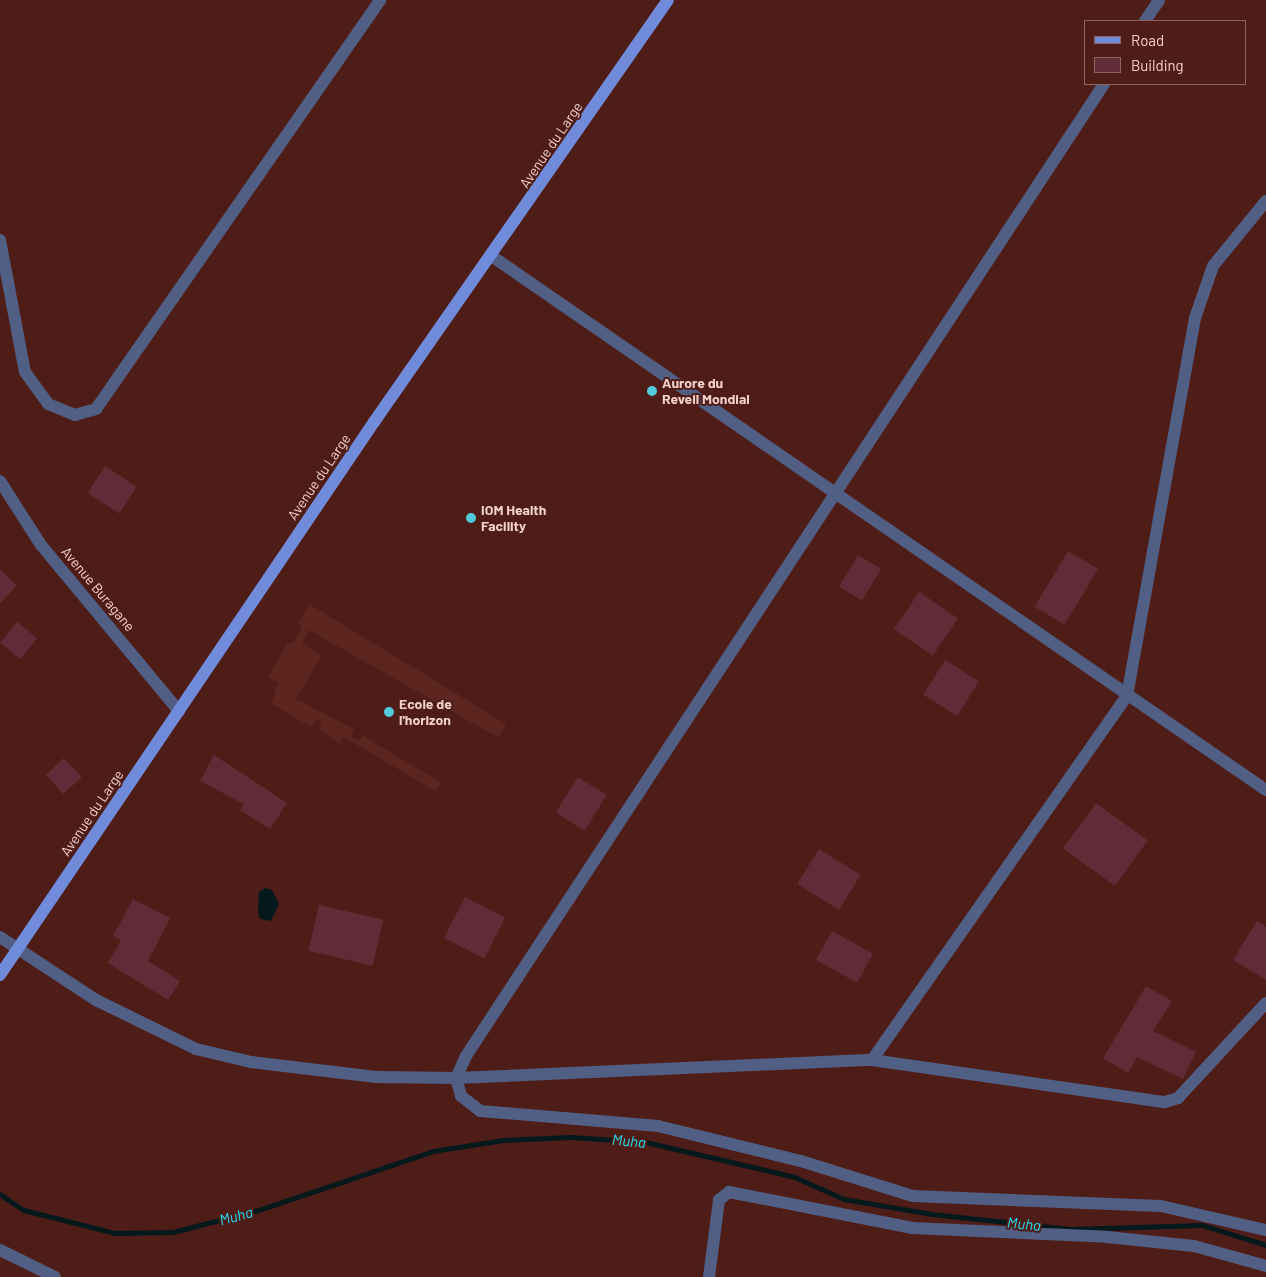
<!DOCTYPE html>
<style>
body{margin:0}
#map{position:relative;width:1266px;height:1277px;overflow:hidden;background:#4f1d18;font-family:Barlow,sans-serif}
div>[style]{position:absolute}
[style*='--x']{left:calc(var(--x)*1px);top:calc(var(--y)*1px);width:calc(var(--w)*1px);rotate:calc(var(--a)*1deg)}
.built>*{inset:0;background:#5d251f}
.water>*{inset:0;background:#04191c}
.stream>*{height:4.5px;margin:-2.25px;padding:0 2.25px;transform-origin:2.25px;border-radius:2.25px;background:#04191c}
.building>*{inset:0;background:#602c37;transform-origin:0 0}
.minor>*{height:12px;margin:-6px;padding:0 6px;transform-origin:6px;border-radius:6px;background:#515f85}
.major>*{height:12px;margin:-6px;padding:0 6px;transform-origin:6px;border-radius:6px;background:#708bda}
.dots>*{width:14px;height:14px;translate:-50% -50%;box-sizing:border-box;border:2px solid #4f1d18;border-radius:50%}
span{translate:-50% -50%;white-space:nowrap;text-align:center;line-height:1.15;-webkit-text-stroke:4px #4f1d18;paint-order:stroke}
.street-label{font-size:14px;color:#f2d1cc}
.poi-label{font-size:14px;color:#f2d1cc;font-weight:700}
.left{translate:0 -50%;text-align:left}
.water-label{font-size:15px;color:#22dff6;font-style:italic}
.legend{position:absolute;left:1084px;top:20px;width:162px;height:65px;box-sizing:border-box;background:#4f1d18;border:1px solid #906560;margin:0;padding:6px 9px;list-style:none;font-size:15px;color:#f2d1cc}
.legend li{display:flex;align-items:center;gap:10px;height:25px}
.legend b{width:25px;border:1px solid #906560}
</style>
<div id="map">
<div class="built">
<div style="clip-path:polygon(309px 604px,506px 724px,499px 738px,309px 630px,302px 644px,322px 655px,296px 699px,354px 729px,351px 736px,358px 741px,363px 736px,442px 783px,435px 791px,344px 737px,340px 744px,320px 730px,322px 722px,317px 720px,311px 727px,272px 704px,278px 683px,268px 677px,288px 643px,295px 641px,302px 627px,298px 623px)"></div>
</div>
<div class="water">
<div style="clip-path:polygon(265px 888px,272px 890px,279px 904px,271px 921px,260px 919px,258px 912px,259px 892px)"></div>
</div>
<div class="stream">
<div style="--x:0;--y:1194;--w:29;--a:34"></div>
<div style="--x:24;--y:1210;--w:94;--a:14.2"></div>
<div style="--x:115;--y:1233;--w:58;--a:-1"></div>
<div style="--x:173;--y:1232;--w:92;--a:-14.5"></div>
<div style="--x:262;--y:1209;--w:181;--a:-18.7"></div>
<div style="--x:433;--y:1151;--w:71;--a:-8.9"></div>
<div style="--x:503;--y:1140;--w:67;--a:-2.6"></div>
<div style="--x:570;--y:1137;--w:76;--a:3.8"></div>
<div style="--x:646;--y:1142;--w:153;--a:13.2"></div>
<div style="--x:795;--y:1177;--w:54;--a:24.2"></div>
<div style="--x:844;--y:1199;--w:89;--a:9.7"></div>
<div style="--x:932;--y:1214;--w:140;--a:6.2"></div>
<div style="--x:1071;--y:1229;--w:131;--a:-1.7"></div>
<div style="--x:1202;--y:1225;--w:67;--a:17.4"></div>
</div>
<div class="building">
<div style="left:105px;top:466px;width:38px;height:32px;rotate:33deg"></div>
<div style="left:1068px;top:551px;width:35px;height:65px;rotate:31deg"></div>
<div style="left:858px;top:555px;width:27px;height:37px;rotate:31deg"></div>
<div style="clip-path:polygon(0 570px,17px 585px,0 604px)"></div>
<div style="left:919px;top:592px;width:47px;height:45px;rotate:34deg"></div>
<div style="left:17px;top:622px;width:26px;height:27px;rotate:39deg"></div>
<div style="left:945px;top:660px;width:40px;height:41px;rotate:32deg"></div>
<div style="clip-path:polygon(214px 755px,287px 803px,270px 829px,240px 810px,244px 804px,200px 781px)"></div>
<div style="left:64px;top:758px;width:26px;height:25px;rotate:47deg"></div>
<div style="left:578px;top:777px;width:34px;height:42px;rotate:32deg"></div>
<div style="left:1096px;top:803px;width:64px;height:56px;rotate:36deg"></div>
<div style="left:819px;top:849px;width:49px;height:41px;rotate:32deg"></div>
<div style="left:465px;top:897px;width:45px;height:46px;rotate:27deg"></div>
<div style="clip-path:polygon(133px 899px,170px 918px,148px 961px,180px 981px,168px 1000px,108px 963px,121px 940px,113px 936px)"></div>
<div style="left:319px;top:905px;width:66px;height:47px;rotate:13deg"></div>
<div style="clip-path:polygon(1257px 921px,1266px 927px,1266px 980px,1233px 960px)"></div>
<div style="left:832px;top:931px;width:47px;height:33px;rotate:29deg"></div>
<div style="clip-path:polygon(1146px 986px,1172px 1001px,1153px 1031px,1196px 1052px,1183px 1079px,1137px 1057px,1128px 1073px,1103px 1058px)"></div>
</div>
<div class="minor">
<div style="--x:1145;--y:21;--w:25;--a:-56"></div>
<div style="--x:1104;--y:84;--w:1163;--a:123.28"></div>
<div style="--x:466;--y:1056;--w:24;--a:114"></div>
<div style="--x:456;--y:1078;--w:19;--a:74"></div>
<div style="--x:461;--y:1096;--w:24;--a:38"></div>
<div style="--x:480;--y:1111;--w:179;--a:4.8"></div>
<div style="--x:658;--y:1126;--w:147;--a:13.8"></div>
<div style="--x:801;--y:1161;--w:117;--a:17.4"></div>
<div style="--x:913;--y:1196;--w:248;--a:2.3"></div>
<div style="--x:1161;--y:1206;--w:108;--a:12.9"></div>
<div style="--x:0;--y:240;--w:134;--a:79.3"></div>
<div style="--x:25;--y:372;--w:39;--a:54"></div>
<div style="--x:48;--y:404;--w:29;--a:22"></div>
<div style="--x:75;--y:415;--w:22;--a:-16"></div>
<div style="--x:96;--y:409;--w:498;--a:-55.2"></div>
<div style="--x:493;--y:257;--w:939;--a:34.59"></div>
<div style="--x:0;--y:481;--w:76;--a:57.4"></div>
<div style="--x:41;--y:545;--w:216;--a:50.3"></div>
<div style="--x:0;--y:937;--w:115;--a:33.3"></div>
<div style="--x:96;--y:1000;--w:111;--a:26.1"></div>
<div style="--x:196;--y:1049;--w:57;--a:13.3"></div>
<div style="--x:251;--y:1062;--w:126;--a:6.8"></div>
<div style="--x:376;--y:1077;--w:80;--a:0.7"></div>
<div style="--x:456;--y:1078;--w:416;--a:-2.5"></div>
<div style="--x:872;--y:1060;--w:296;--a:8.2"></div>
<div style="--x:1165;--y:1102;--w:14;--a:-17"></div>
<div style="--x:1178;--y:1098;--w:129;--a:-47.2"></div>
<div style="--x:872;--y:1060;--w:444;--a:-55"></div>
<div style="--x:1127;--y:696;--w:384;--a:-79.8"></div>
<div style="--x:1195;--y:318;--w:55;--a:-70.9"></div>
<div style="--x:1213;--y:266;--w:84;--a:-50.8"></div>
<div style="--x:0;--y:1250;--w:61;--a:26.1"></div>
<div style="--x:709;--y:1277;--w:78;--a:-82.6"></div>
<div style="--x:719;--y:1200;--w:13;--a:-39"></div>
<div style="--x:729;--y:1192;--w:187;--a:11.1"></div>
<div style="--x:912;--y:1228;--w:195;--a:2.6"></div>
<div style="--x:1107;--y:1237;--w:87;--a:5.9"></div>
<div style="--x:1194;--y:1246;--w:75;--a:15.5"></div>
</div>
<div class="major">
<div style="--x:0;--y:975;--w:668;--a:-55.93"></div>
<div style="--x:374;--y:422;--w:514;--a:-55.14"></div>
</div>
<div class="dots">
<div style="left:652px;top:391px;background:#53cadc"></div>
<div style="left:471px;top:518px;background:#53cadc"></div>
<div style="left:389px;top:712px;background:#53cadc"></div>
</div>
<div class="street-label">
<span style="left:551px;top:145px;rotate:-56deg">Avenue du Large</span>
<span style="left:319px;top:477px;rotate:-56deg">Avenue du Large</span>
<span style="left:98px;top:589px;rotate:50deg">Avenue Buragane</span>
<span style="left:92px;top:813px;rotate:-56deg">Avenue du Large</span>
</div>
<div class="poi-label">
<span class="left" style="left:662px;top:391px">Aurore du<br>Reveil Mondial</span>
<span class="left" style="left:481px;top:518px">IOM Health<br>Facility</span>
<span class="left" style="left:399px;top:712px">Ecole de<br>l'horizon</span>
</div>
<div class="water-label">
<span style="left:629px;top:1141px;rotate:5deg">Muha</span>
<span style="left:236px;top:1216px;rotate:-15deg">Muha</span>
<span style="left:1024px;top:1224px;rotate:6deg">Muha</span>
</div>
<ul class="legend">
<li><b style="height:6px;background:#708bda"></b>Road</li>
<li><b style="height:14px;background:#602c37"></b>Building</li>
</ul>
</div>
